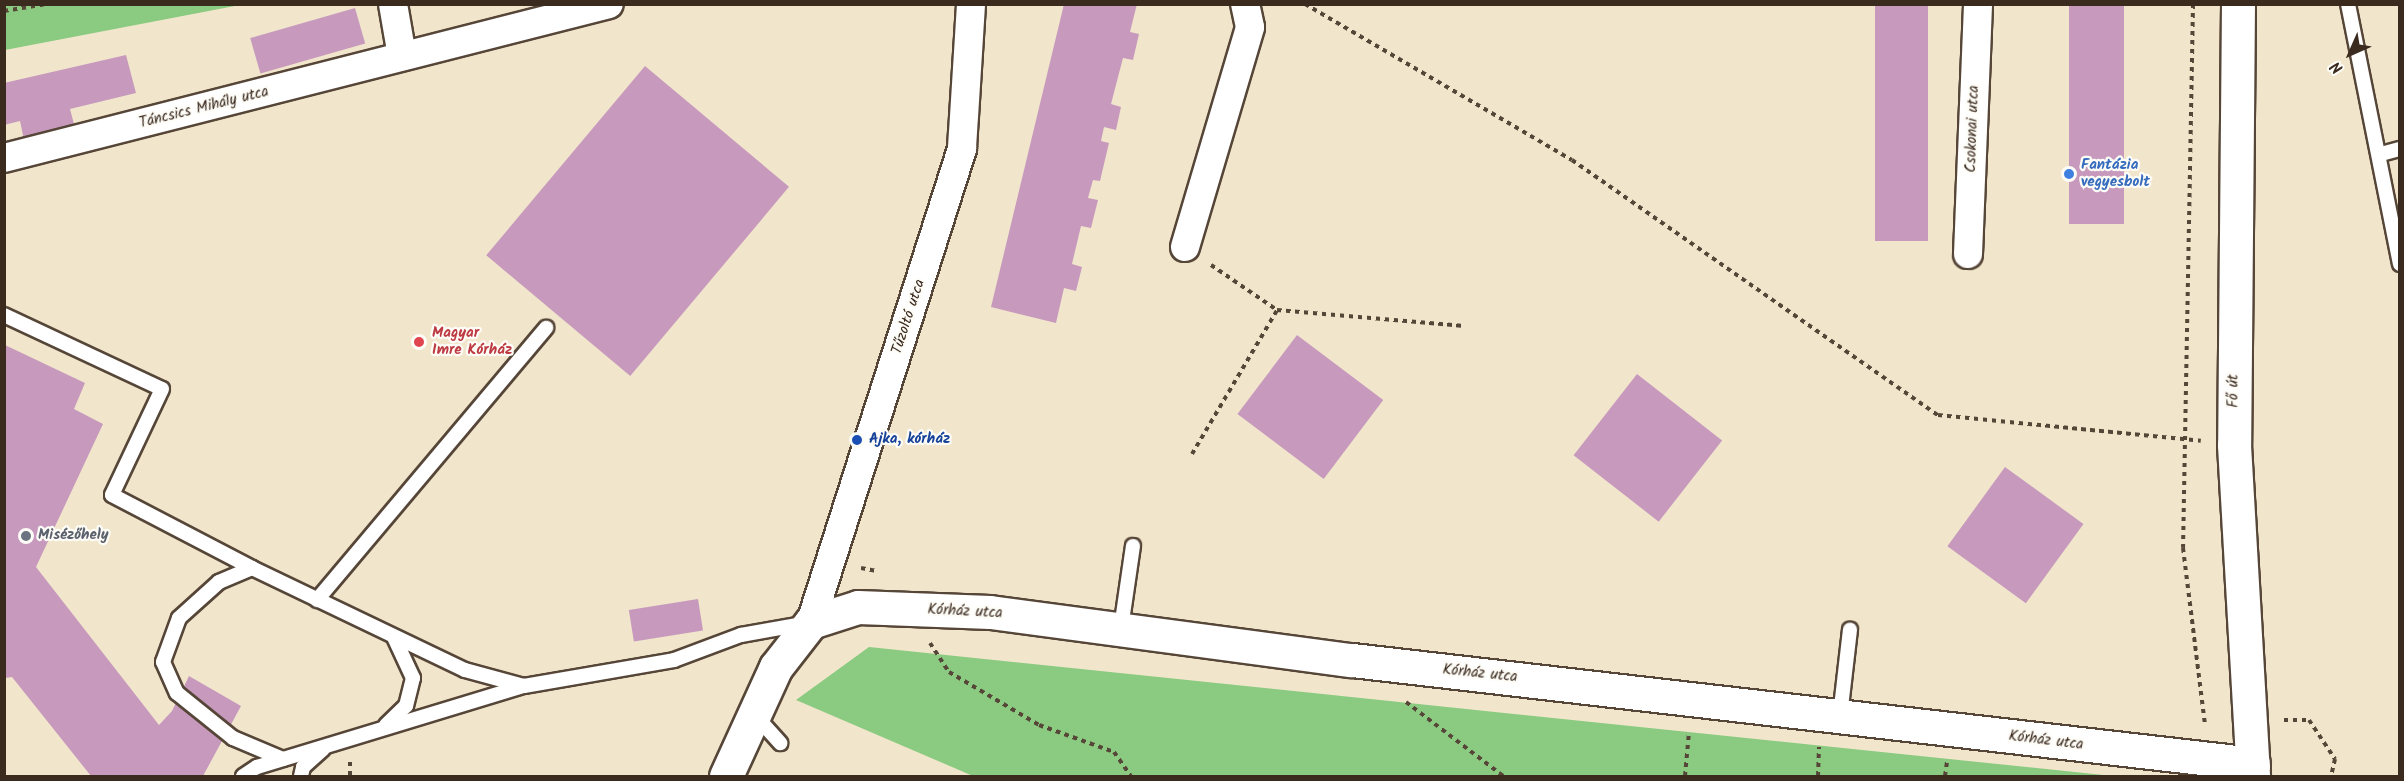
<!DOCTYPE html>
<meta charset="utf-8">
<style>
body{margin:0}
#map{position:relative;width:2404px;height:781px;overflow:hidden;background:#f1e6cc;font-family:Kalam,sans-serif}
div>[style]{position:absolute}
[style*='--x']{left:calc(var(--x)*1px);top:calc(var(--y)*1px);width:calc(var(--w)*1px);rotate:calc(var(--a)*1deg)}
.green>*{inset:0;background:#8bca81}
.building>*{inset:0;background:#c79abd;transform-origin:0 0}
.path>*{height:4px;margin-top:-2px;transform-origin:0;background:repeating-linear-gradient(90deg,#564638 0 4.5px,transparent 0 9px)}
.roads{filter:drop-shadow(2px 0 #564638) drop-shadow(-2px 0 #564638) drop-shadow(0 2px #564638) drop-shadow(0 -2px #564638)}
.service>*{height:14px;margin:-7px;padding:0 7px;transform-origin:7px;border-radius:7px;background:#fff}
.minor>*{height:28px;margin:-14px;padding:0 14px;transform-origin:14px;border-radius:14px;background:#fff}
.secondary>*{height:33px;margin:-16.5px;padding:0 16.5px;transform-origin:16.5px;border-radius:16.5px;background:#fff}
.dots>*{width:16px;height:16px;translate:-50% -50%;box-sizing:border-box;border:3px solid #fdfcf7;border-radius:50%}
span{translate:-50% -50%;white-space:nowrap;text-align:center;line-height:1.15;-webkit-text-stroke:4.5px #fdfcf7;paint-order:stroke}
.street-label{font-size:15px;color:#3b2a1e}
.shop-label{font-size:15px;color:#366cbe;font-weight:700}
.left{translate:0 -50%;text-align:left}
.health-label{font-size:15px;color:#be3a42;font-weight:700}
.transit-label{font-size:15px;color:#164399;font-weight:700}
.worship-label{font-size:15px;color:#5b616d;font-weight:700}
.frame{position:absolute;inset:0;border:6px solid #3b2a1e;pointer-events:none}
.north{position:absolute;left:2320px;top:24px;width:60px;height:60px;-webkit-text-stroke:4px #fdfcf7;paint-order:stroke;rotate:225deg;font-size:16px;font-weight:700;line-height:24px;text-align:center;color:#3b2a1e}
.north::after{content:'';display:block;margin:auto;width:21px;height:27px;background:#3b2a1e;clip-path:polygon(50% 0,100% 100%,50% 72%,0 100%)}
</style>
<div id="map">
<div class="green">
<div style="clip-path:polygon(5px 4px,240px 4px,240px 5px,5px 50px)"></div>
<div style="clip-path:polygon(869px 647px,2113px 776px,973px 776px,796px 700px)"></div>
</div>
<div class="building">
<div style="clip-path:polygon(1064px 4px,1137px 4px,1130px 32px,1139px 34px,1133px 60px,1123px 58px,1111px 104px,1121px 107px,1116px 130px,1104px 127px,1101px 141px,1109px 143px,1100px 181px,1093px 180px,1088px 198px,1098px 200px,1091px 228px,1081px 226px,1072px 264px,1082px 267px,1076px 291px,1064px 288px,1056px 323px,991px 307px)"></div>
<div style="left:1875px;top:4px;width:53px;height:237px"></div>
<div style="left:2069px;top:4px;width:55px;height:220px"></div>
<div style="left:355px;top:8px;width:37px;height:109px;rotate:74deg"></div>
<div style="clip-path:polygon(126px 55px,136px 93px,70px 109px,75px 128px,24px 140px,20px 121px,4px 125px,4px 83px)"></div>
<div style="left:645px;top:66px;width:188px;height:247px;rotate:40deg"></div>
<div style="left:1297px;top:335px;width:108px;height:99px;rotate:37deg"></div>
<div style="clip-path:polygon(5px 345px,85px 383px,74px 409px,103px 424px,36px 567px,159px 725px,172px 711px,189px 676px,241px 706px,203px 776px,91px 776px,12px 677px,5px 678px)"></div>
<div style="left:1637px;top:374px;width:108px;height:103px;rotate:38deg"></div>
<div style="left:2005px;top:467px;width:97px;height:98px;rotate:36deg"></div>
<div style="left:698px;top:599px;width:32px;height:70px;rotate:81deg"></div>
</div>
<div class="path">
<div style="--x:1305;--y:4;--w:309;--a:30.3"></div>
<div style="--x:1572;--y:160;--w:446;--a:34.9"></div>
<div style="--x:1938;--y:415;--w:264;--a:5.6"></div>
<div style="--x:2193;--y:4;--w:544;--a:91.05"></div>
<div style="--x:2183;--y:548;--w:177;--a:82.9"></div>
<div style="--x:4;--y:11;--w:43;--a:-9.5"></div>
<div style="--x:1211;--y:265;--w:80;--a:34.3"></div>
<div style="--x:1192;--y:454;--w:167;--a:-59.4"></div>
<div style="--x:1277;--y:310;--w:188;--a:4.9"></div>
<div style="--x:861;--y:568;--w:16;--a:11"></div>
<div style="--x:930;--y:643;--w:35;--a:57"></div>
<div style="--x:949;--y:672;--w:104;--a:30.5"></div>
<div style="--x:1039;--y:725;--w:80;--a:19.8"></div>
<div style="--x:1114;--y:752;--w:29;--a:55"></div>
<div style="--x:1406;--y:702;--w:122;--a:37.3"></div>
<div style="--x:2284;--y:720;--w:25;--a:0"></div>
<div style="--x:2309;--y:720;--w:47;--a:56.3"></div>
<div style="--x:2335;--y:759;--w:17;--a:103"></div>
<div style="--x:350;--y:762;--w:14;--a:90"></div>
<div style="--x:1685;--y:776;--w:44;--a:-84.8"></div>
<div style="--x:1818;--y:776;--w:29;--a:-88"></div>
<div style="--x:1945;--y:776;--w:14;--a:-82"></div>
</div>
<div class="roads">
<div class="service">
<div style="--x:2348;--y:4;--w:265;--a:78.7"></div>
<div style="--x:2381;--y:154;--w:20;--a:-15"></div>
<div style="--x:4;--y:315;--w:174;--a:25.1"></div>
<div style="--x:162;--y:389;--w:117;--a:115.3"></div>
<div style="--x:112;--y:495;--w:158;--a:27.5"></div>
<div style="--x:252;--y:568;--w:236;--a:25.6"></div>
<div style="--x:465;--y:670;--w:61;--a:15.2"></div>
<div style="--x:524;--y:686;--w:152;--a:-9.8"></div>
<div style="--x:674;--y:660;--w:72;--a:-20.5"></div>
<div style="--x:741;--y:635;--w:63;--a:-10.1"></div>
<div style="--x:252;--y:568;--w:36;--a:157"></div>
<div style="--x:219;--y:582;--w:54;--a:138"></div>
<div style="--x:179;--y:618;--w:47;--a:110"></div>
<div style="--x:163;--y:662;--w:34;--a:66"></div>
<div style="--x:177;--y:693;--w:72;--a:38.8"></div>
<div style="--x:233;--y:738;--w:54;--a:22.8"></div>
<div style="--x:317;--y:600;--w:356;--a:-49.9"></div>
<div style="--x:1121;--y:628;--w:83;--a:-81.7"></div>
<div style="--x:755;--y:715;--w:38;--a:48"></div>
<div style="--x:1840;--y:716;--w:87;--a:-83.4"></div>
<div style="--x:386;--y:725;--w:28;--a:-44"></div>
<div style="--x:406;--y:706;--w:29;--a:-76"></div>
<div style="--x:413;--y:678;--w:45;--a:-114.9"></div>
<div style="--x:243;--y:776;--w:17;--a:-33"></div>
<div style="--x:257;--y:767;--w:279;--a:-16.9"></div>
<div style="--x:301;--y:776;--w:9;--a:-77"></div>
<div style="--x:303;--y:767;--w:27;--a:-42"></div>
</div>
<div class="minor">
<div style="--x:393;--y:4;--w:53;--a:80.2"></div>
<div style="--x:4;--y:158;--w:624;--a:-14.28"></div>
<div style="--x:1185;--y:247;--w:229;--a:-73.5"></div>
<div style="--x:1250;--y:27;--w:24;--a:-102"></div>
<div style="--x:1968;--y:254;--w:250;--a:-87.7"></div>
<div style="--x:811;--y:622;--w:497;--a:-72.3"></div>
<div style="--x:962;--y:148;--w:144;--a:-86.4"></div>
</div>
<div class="secondary">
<div style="--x:2238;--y:4;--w:441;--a:90.5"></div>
<div style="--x:2234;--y:445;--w:332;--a:86.7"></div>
<div style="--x:726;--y:776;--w:120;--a:-65.4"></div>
<div style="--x:776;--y:667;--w:57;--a:-52.1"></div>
<div style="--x:811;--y:622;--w:49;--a:-17.7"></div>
<div style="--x:858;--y:607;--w:132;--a:2.2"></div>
<div style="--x:990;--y:612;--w:365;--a:7.6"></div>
<div style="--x:1352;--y:660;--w:907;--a:6.58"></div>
</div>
</div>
<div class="dots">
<div style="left:2069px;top:174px;background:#3f7fe0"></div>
<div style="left:419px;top:342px;background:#e0444e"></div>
<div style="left:857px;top:440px;background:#1a4fb4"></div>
<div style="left:26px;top:536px;background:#6b7280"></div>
</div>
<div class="street-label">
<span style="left:204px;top:108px;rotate:-14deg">Táncsics Mihály utca</span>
<span style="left:1973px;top:129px;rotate:-88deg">Csokonai utca</span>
<span style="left:909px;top:317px;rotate:-72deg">Tűzoltó utca</span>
<span style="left:2234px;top:391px;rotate:-90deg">Fő út</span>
<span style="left:965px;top:612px;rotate:3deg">Kórház utca</span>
<span style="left:1480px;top:674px;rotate:6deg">Kórház utca</span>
<span style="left:2046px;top:741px;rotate:7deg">Kórház utca</span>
</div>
<div class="shop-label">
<span class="left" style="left:2081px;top:174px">Fantázia<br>vegyesbolt</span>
</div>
<div class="health-label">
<span class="left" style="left:432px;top:342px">Magyar<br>Imre Kórház</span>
</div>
<div class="transit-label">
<span class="left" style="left:869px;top:440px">Ajka, kórház</span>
</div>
<div class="worship-label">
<span class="left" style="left:38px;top:536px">Misézőhely</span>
</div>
<div class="frame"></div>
<div class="north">N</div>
</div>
